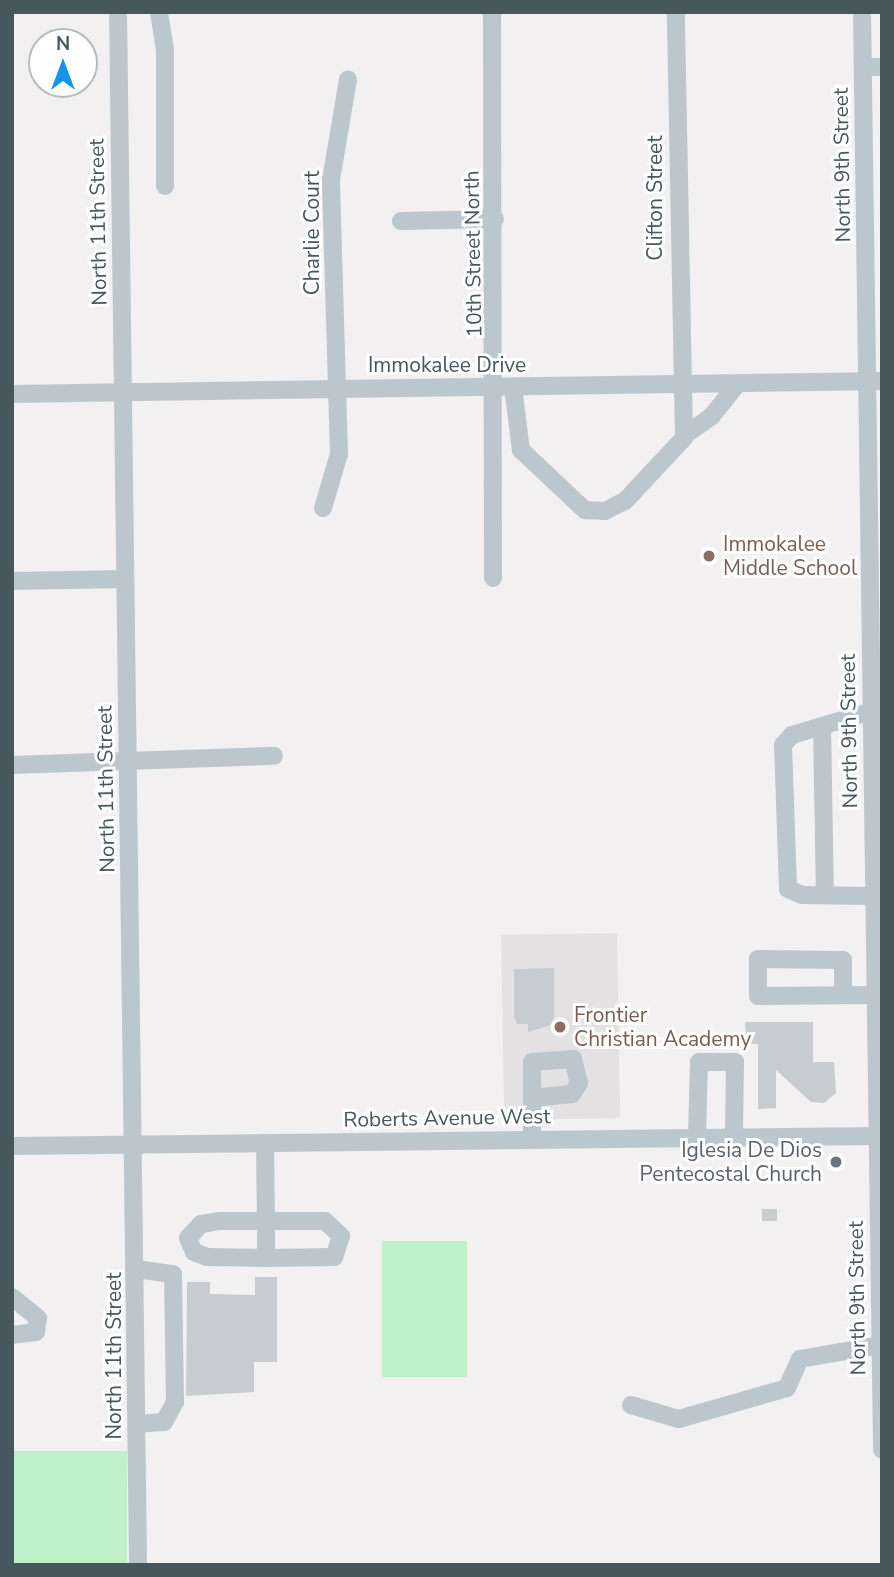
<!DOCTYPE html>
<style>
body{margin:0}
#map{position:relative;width:894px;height:1577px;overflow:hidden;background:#f3f0f1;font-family:"Nunito Sans",sans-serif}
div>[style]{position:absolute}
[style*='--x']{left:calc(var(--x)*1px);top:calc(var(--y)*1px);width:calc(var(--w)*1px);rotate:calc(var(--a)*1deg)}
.education>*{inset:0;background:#e4e1e3;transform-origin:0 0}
.green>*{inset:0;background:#bef1c9;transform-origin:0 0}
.building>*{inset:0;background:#c7ccd0;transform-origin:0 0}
.minor>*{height:18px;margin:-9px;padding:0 9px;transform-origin:9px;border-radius:9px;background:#bbc7cd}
.dots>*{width:19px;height:19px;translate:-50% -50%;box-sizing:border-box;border:4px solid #fff;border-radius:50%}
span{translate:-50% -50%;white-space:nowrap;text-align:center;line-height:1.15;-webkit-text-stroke:6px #fff;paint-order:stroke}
.street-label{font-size:21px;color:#47575e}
.education-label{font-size:21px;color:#785e54}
.left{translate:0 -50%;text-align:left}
.worship-label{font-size:21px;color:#5b616d}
.right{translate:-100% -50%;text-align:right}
.frame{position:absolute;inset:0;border:14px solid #47575e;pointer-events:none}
.north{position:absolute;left:28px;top:28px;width:70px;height:70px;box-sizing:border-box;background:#fff;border:2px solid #b5bcbf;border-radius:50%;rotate:0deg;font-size:19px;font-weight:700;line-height:28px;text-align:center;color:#47575e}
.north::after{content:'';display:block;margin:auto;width:24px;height:32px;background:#1495e9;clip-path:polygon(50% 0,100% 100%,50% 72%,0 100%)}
</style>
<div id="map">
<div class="education">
<div style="left:617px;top:933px;width:185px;height:116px;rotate:89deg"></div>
</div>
<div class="green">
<div style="left:382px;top:1241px;width:85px;height:136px"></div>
<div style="left:12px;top:1451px;width:115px;height:114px"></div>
</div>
<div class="building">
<div style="clip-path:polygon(554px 968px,554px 1024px,528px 1032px,528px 1024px,517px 1024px,514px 1016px,514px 969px)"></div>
<div style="clip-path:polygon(745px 1022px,813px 1022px,813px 1062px,834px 1062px,836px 1093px,824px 1103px,811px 1102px,776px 1070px,776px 1108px,758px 1109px,758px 1044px,746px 1044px)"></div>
<div style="left:762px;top:1209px;width:15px;height:12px"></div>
<div style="clip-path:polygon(255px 1277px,277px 1277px,277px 1362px,254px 1362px,254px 1392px,186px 1396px,187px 1282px,210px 1282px,210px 1294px,255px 1295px)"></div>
</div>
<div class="minor">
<div style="--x:118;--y:12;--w:1553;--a:89.26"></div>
<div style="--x:159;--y:12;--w:38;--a:81"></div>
<div style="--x:165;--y:50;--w:136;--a:90"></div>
<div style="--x:492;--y:12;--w:566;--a:89.9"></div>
<div style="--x:862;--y:12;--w:1438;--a:89.2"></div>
<div style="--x:863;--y:67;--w:19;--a:0"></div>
<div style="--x:401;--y:221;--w:94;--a:-1.2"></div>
<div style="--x:513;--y:387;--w:64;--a:82.8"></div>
<div style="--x:521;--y:450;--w:88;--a:43.2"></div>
<div style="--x:585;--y:510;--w:20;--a:3"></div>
<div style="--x:605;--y:511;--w:22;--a:-27"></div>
<div style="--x:625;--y:501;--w:86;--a:-46.9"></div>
<div style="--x:684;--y:438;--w:426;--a:-91.1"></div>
<div style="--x:12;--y:394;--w:870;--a:-0.86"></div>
<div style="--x:685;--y:435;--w:32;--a:-35"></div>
<div style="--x:711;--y:417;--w:43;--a:-51.5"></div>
<div style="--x:323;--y:508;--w:56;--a:-73.5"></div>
<div style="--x:339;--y:454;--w:274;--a:-91.7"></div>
<div style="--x:331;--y:180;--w:102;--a:-80.4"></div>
<div style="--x:12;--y:581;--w:113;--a:-1"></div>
<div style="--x:872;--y:711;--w:84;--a:163.3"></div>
<div style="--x:792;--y:735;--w:13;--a:132"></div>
<div style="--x:783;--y:745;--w:144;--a:88"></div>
<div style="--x:788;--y:889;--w:15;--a:23"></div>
<div style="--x:802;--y:895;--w:72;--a:0.8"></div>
<div style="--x:822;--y:726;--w:169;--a:89"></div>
<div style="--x:12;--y:765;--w:262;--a:-2"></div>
<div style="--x:843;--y:995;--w:35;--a:-90"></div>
<div style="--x:843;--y:960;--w:85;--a:-179.3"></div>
<div style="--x:758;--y:959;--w:37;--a:90"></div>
<div style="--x:758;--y:996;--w:117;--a:-0.5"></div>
<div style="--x:532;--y:1098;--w:40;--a:-5.7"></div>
<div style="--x:572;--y:1094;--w:13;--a:-58"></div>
<div style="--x:579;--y:1083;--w:25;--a:-104"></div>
<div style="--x:573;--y:1059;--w:41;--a:175.8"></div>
<div style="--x:532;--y:1062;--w:77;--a:90"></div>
<div style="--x:697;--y:1138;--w:76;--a:-88.5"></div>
<div style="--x:699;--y:1062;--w:36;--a:0"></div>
<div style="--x:735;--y:1062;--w:75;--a:90.8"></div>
<div style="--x:265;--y:1143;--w:78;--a:89.3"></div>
<div style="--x:266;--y:1221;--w:37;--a:90"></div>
<div style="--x:266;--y:1258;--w:59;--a:-179"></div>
<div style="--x:207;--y:1257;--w:14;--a:-159"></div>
<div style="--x:194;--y:1252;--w:15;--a:-113"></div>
<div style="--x:188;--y:1238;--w:19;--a:-47"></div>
<div style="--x:201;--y:1224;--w:18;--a:-9"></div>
<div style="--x:219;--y:1221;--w:106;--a:0"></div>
<div style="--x:325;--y:1221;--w:22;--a:43"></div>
<div style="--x:341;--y:1236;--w:22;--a:108"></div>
<div style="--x:334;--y:1257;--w:68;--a:179.2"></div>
<div style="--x:12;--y:1146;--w:870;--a:-0.66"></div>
<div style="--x:136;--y:1269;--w:37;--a:8"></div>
<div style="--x:173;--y:1274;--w:128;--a:89.1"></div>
<div style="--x:175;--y:1402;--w:23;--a:119"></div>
<div style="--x:164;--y:1422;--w:27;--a:176"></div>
<div style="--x:12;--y:1297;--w:33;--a:39"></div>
<div style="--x:38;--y:1318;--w:14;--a:98"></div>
<div style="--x:36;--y:1332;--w:24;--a:173"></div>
<div style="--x:631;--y:1405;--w:50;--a:16.3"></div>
<div style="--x:679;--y:1419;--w:112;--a:-16"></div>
<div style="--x:787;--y:1388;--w:32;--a:-66"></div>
<div style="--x:800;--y:1359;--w:81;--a:-9.9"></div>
</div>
<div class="dots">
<div style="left:709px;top:556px;background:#8d6e63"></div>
<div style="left:560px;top:1027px;background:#8d6e63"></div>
<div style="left:836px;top:1162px;background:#6b7280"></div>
</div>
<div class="street-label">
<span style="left:842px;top:165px;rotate:-91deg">North 9th Street</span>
<span style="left:655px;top:198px;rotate:-90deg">Clifton Street</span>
<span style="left:98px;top:222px;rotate:-91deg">North 11th Street</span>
<span style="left:312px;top:233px;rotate:-90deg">Charlie Court</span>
<span style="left:473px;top:254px;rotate:-91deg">10th Street North</span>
<span style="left:447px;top:365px">Immokalee Drive</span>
<span style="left:849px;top:731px;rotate:-91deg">North 9th Street</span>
<span style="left:106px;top:789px;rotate:-91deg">North 11th Street</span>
<span style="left:447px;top:1118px;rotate:-1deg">Roberts Avenue West</span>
<span style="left:857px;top:1298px;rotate:-91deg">North 9th Street</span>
<span style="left:114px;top:1356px;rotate:-90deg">North 11th Street</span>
</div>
<div class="education-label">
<span class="left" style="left:723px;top:556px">Immokalee<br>Middle School</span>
<span class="left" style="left:574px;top:1027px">Frontier<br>Christian Academy</span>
</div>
<div class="worship-label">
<span class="right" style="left:822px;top:1162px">Iglesia De Dios<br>Pentecostal Church</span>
</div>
<div class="frame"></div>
<div class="north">N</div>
</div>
